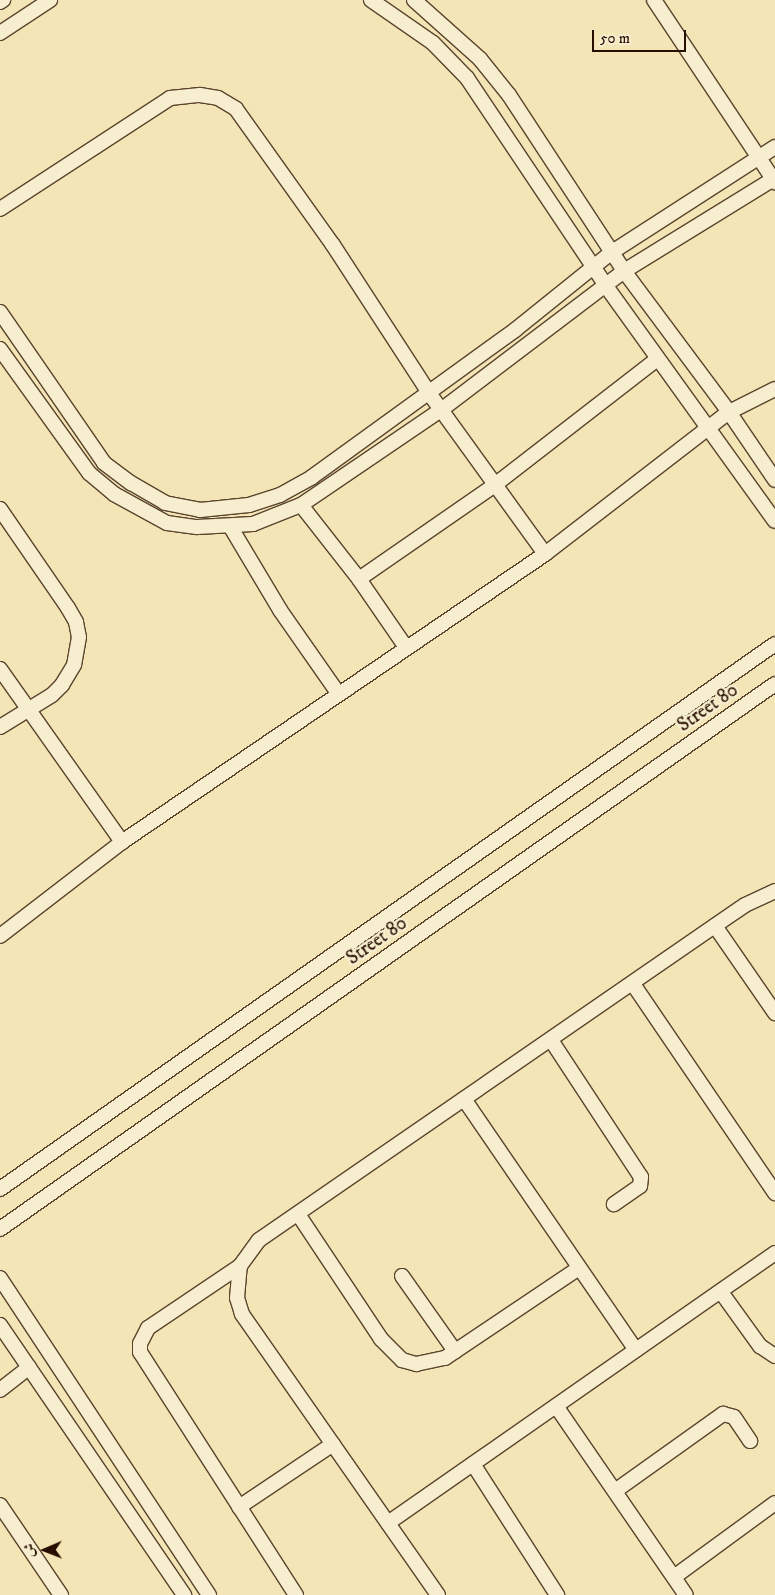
<!DOCTYPE html>
<meta charset="utf-8">
<style>
body{margin:0}
#map{position:relative;width:775px;height:1595px;overflow:hidden;background:#f3e5b5;font-family:"IM FELL DW Pica",Amiri,serif}
div>[style]{position:absolute}
[style*='--x']{left:calc(var(--x)*1px);top:calc(var(--y)*1px);width:calc(var(--w)*1px);rotate:calc(var(--a)*1deg)}
.roads{filter:drop-shadow(1px 0 #5b442d) drop-shadow(-1px 0 #5b442d) drop-shadow(0 1px #5b442d) drop-shadow(0 -1px #5b442d)}
.minor>*{height:14px;margin:-7px;padding:0 7px;transform-origin:7px;border-radius:7px;background:#f7eecf}
span{translate:-50% -50%;white-space:nowrap;text-align:center;line-height:1.15;-webkit-text-stroke:5px #f7eecf;paint-order:stroke}
.street-label{font-size:19px;color:#280e00}
.north{position:absolute;left:20px;top:1525px;width:50px;height:50px;-webkit-text-stroke:4px #f7eecf;paint-order:stroke;rotate:269deg;font-size:14px;font-weight:700;line-height:20px;text-align:center;color:#280e00}
.north::after{content:'';display:block;margin:auto;width:18px;height:22px;background:#280e00;clip-path:polygon(50% 0,100% 100%,50% 72%,0 100%)}
.scale{position:absolute;left:592px;top:30px;width:94px;height:22px;box-sizing:border-box;border:2px solid #280e00;border-top:0;padding-left:6px;font-size:15px;line-height:18px;white-space:nowrap;color:#280e00;-webkit-text-stroke:4px #f7eecf;paint-order:stroke}
</style>
<div id="map">
<div class="roads">
<div class="minor">
<div style="--x:371;--y:0;--w:75;--a:34.7"></div>
<div style="--x:433;--y:43;--w:49;--a:45.8"></div>
<div style="--x:467;--y:78;--w:250;--a:56.2"></div>
<div style="--x:606;--y:286;--w:289;--a:54.3"></div>
<div style="--x:414;--y:0;--w:89;--a:41.8"></div>
<div style="--x:480;--y:59;--w:46;--a:51.1"></div>
<div style="--x:509;--y:95;--w:210;--a:56.8"></div>
<div style="--x:624;--y:271;--w:176;--a:53.3"></div>
<div style="--x:729;--y:412;--w:82;--a:55.9"></div>
<div style="--x:654;--y:0;--w:219;--a:56.4"></div>
<div style="--x:0;--y:2;--w:4;--a:-34"></div>
<div style="--x:0;--y:33;--w:60;--a:-33.4"></div>
<div style="--x:0;--y:209;--w:203;--a:-33.1"></div>
<div style="--x:170;--y:98;--w:30;--a:-6"></div>
<div style="--x:200;--y:95;--w:18;--a:9"></div>
<div style="--x:218;--y:98;--w:21;--a:31"></div>
<div style="--x:236;--y:109;--w:167;--a:54.5"></div>
<div style="--x:333;--y:245;--w:176;--a:57"></div>
<div style="--x:429;--y:393;--w:198;--a:54.2"></div>
<div style="--x:0;--y:312;--w:183;--a:55.4"></div>
<div style="--x:104;--y:463;--w:34;--a:37"></div>
<div style="--x:131;--y:483;--w:39;--a:30"></div>
<div style="--x:165;--y:503;--w:36;--a:11"></div>
<div style="--x:200;--y:510;--w:49;--a:-5.8"></div>
<div style="--x:249;--y:505;--w:33;--a:-18"></div>
<div style="--x:280;--y:495;--w:37;--a:-29"></div>
<div style="--x:312;--y:477;--w:251;--a:-35.9"></div>
<div style="--x:515;--y:330;--w:124;--a:-38.8"></div>
<div style="--x:612;--y:252;--w:194;--a:-32.8"></div>
<div style="--x:0;--y:349;--w:153;--a:54.3"></div>
<div style="--x:89;--y:473;--w:33;--a:40"></div>
<div style="--x:114;--y:494;--w:60;--a:28.7"></div>
<div style="--x:167;--y:523;--w:30;--a:8"></div>
<div style="--x:197;--y:527;--w:56;--a:-3.1"></div>
<div style="--x:253;--y:524;--w:52;--a:-21.6"></div>
<div style="--x:301;--y:505;--w:169;--a:-34.2"></div>
<div style="--x:441;--y:410;--w:230;--a:-37.2"></div>
<div style="--x:624;--y:271;--w:177;--a:-31.6"></div>
<div style="--x:301;--y:505;--w:94;--a:51.9"></div>
<div style="--x:359;--y:579;--w:81;--a:55.5"></div>
<div style="--x:0;--y:509;--w:120;--a:55.5"></div>
<div style="--x:68;--y:608;--w:16;--a:60"></div>
<div style="--x:76;--y:622;--w:15;--a:79"></div>
<div style="--x:79;--y:637;--w:28;--a:100"></div>
<div style="--x:74;--y:665;--w:23;--a:121"></div>
<div style="--x:62;--y:685;--w:14;--a:135"></div>
<div style="--x:52;--y:695;--w:61;--a:148.4"></div>
<div style="--x:230;--y:526;--w:98;--a:59.2"></div>
<div style="--x:280;--y:610;--w:101;--a:55.1"></div>
<div style="--x:359;--y:579;--w:167;--a:-34.7"></div>
<div style="--x:496;--y:484;--w:204;--a:-37.8"></div>
<div style="--x:0;--y:669;--w:212;--a:54.8"></div>
<div style="--x:715;--y:926;--w:106;--a:55.4"></div>
<div style="--x:0;--y:936;--w:154;--a:-37.6"></div>
<div style="--x:122;--y:842;--w:512;--a:-34.25"></div>
<div style="--x:545;--y:554;--w:232;--a:-37.7"></div>
<div style="--x:729;--y:412;--w:51;--a:-26.6"></div>
<div style="--x:633;--y:984;--w:253;--a:55.8"></div>
<div style="--x:551;--y:1040;--w:164;--a:56.7"></div>
<div style="--x:641;--y:1177;--w:9;--a:96"></div>
<div style="--x:640;--y:1186;--w:32;--a:145"></div>
<div style="--x:464;--y:1099;--w:304;--a:55.6"></div>
<div style="--x:0;--y:1189;--w:947;--a:-35.12"></div>
<div style="--x:298;--y:1214;--w:150;--a:56.4"></div>
<div style="--x:381;--y:1339;--w:30;--a:45"></div>
<div style="--x:402;--y:1360;--w:15;--a:16"></div>
<div style="--x:416;--y:1364;--w:30;--a:-12"></div>
<div style="--x:445;--y:1358;--w:161;--a:-33.9"></div>
<div style="--x:0;--y:1229;--w:947;--a:-35.12"></div>
<div style="--x:240;--y:1266;--w:111;--a:146"></div>
<div style="--x:148;--y:1328;--w:18;--a:117"></div>
<div style="--x:140;--y:1344;--w:8;--a:90"></div>
<div style="--x:140;--y:1352;--w:289;--a:57.3"></div>
<div style="--x:402;--y:1276;--w:92;--a:54.8"></div>
<div style="--x:0;--y:1278;--w:380;--a:56.6"></div>
<div style="--x:721;--y:1292;--w:67;--a:54.2"></div>
<div style="--x:760;--y:1346;--w:18;--a:34"></div>
<div style="--x:0;--y:1325;--w:327;--a:55.7"></div>
<div style="--x:0;--y:1390;--w:37;--a:-38"></div>
<div style="--x:556;--y:1406;--w:229;--a:55.5"></div>
<div style="--x:473;--y:1464;--w:156;--a:57.3"></div>
<div style="--x:615;--y:1491;--w:133;--a:-35.5"></div>
<div style="--x:723;--y:1414;--w:11;--a:15"></div>
<div style="--x:734;--y:1417;--w:29;--a:56"></div>
<div style="--x:0;--y:1505;--w:109;--a:55.9"></div>
<div style="--x:239;--y:1507;--w:113;--a:-33.8"></div>
<div style="--x:388;--y:1523;--w:472;--a:-34.9"></div>
<div style="--x:674;--y:1577;--w:125;--a:-36.2"></div>
<div style="--x:438;--y:1595;--w:343;--a:-124.9"></div>
<div style="--x:242;--y:1314;--w:17;--a:-107"></div>
<div style="--x:237;--y:1298;--w:32;--a:-85"></div>
<div style="--x:240;--y:1266;--w:32;--a:-54"></div>
<div style="--x:259;--y:1240;--w:590;--a:-34.58"></div>
<div style="--x:745;--y:905;--w:33;--a:-25"></div>
</div>
</div>
<div class="street-label">
<span style="left:708px;top:708px;rotate:-35deg">Street 80</span>
<span style="left:377px;top:941px;rotate:-35deg">Street 80</span>
</div>
<div class="north">ش</div>
<div class="scale">50 m</div>
</div>
